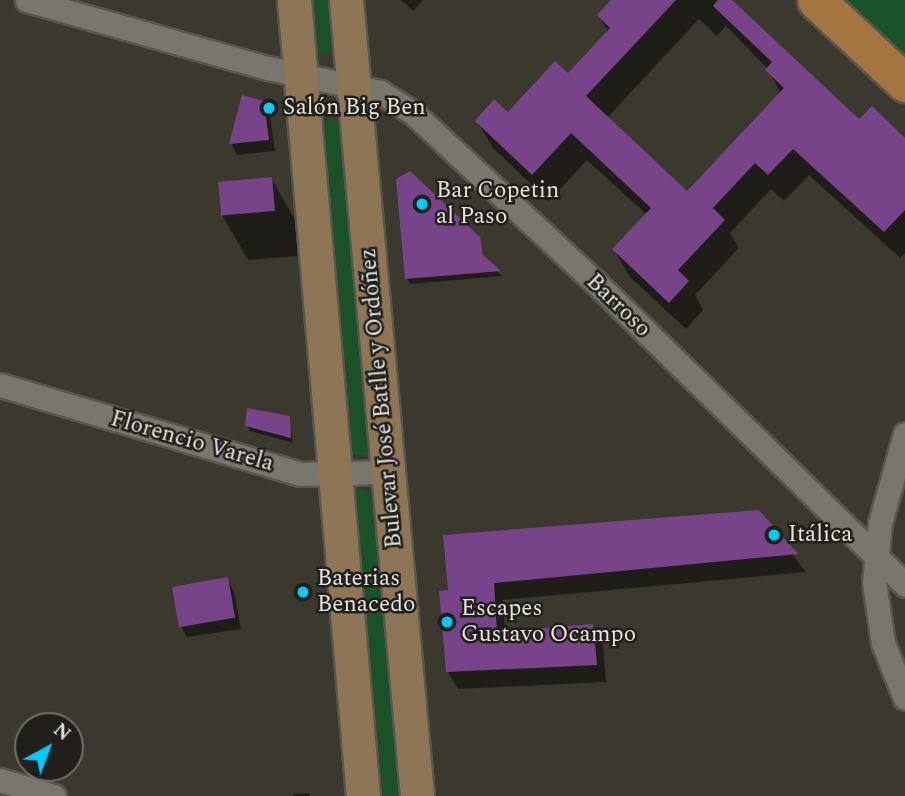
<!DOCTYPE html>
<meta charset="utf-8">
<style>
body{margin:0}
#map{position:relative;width:905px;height:796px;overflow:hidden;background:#3b382e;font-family:Spectral,serif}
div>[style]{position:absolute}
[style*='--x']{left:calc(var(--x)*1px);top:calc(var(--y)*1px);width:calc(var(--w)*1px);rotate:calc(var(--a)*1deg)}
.green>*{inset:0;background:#1b5128}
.shadow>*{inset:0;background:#0007}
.building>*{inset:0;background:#784489;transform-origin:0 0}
.roads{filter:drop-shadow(2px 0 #59564e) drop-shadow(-2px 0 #59564e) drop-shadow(0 2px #59564e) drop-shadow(0 -2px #59564e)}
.minor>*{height:23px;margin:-11.5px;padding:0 11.5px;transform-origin:11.5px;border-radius:11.5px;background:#79766b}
.secondary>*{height:33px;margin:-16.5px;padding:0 16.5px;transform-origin:16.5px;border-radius:16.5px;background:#8e7556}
.primary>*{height:37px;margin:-18.5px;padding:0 18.5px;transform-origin:18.5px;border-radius:18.5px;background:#a47441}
.dots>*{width:19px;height:19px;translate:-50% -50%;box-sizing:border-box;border:4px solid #201f1b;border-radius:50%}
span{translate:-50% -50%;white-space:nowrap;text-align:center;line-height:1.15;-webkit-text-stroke:5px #201f1b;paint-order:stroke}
.poi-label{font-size:23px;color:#e6e4de}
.left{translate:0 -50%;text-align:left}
.street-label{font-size:23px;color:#e6e4de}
.north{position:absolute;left:14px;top:712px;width:70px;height:70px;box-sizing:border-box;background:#201f1b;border:2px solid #6f6e69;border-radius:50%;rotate:41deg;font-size:19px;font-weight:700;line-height:28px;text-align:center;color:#e6e4de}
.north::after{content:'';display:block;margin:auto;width:24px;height:32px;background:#02cbf9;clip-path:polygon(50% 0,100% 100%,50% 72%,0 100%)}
</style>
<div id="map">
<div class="green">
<div style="clip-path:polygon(308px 0,330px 0,334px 47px,330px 53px,320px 54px,312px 45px)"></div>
<div style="clip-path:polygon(841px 0,905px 0,905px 60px)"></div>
<div style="clip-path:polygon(332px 117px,342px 125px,371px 452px,367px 456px,350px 454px,321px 123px)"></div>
<div style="clip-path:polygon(358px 488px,373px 492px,400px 796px,380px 796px,354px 492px)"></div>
</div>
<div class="shadow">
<div style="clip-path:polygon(401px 0,423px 0,413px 11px)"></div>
<div style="clip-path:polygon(evenodd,614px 0,729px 0,859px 121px,905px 140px,905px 253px,900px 258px,809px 175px,784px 201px,771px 189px,730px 233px,739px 248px,695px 295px,703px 310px,686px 329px,630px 277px,614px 250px,647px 215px,587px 160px,549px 201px,493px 148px,477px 121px,508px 114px,568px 76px,609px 32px,599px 16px,614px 0,699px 19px,717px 36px,726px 26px,768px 69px,781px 94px,687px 194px,607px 118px,699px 19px)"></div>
<div style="clip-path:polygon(263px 103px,270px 116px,275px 151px,237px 155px,231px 143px)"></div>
<div style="clip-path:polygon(271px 178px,297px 223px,300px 256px,248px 260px,222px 215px)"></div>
<div style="clip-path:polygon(478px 238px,485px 259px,502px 276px,410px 284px,407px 279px)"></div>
<div style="clip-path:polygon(289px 418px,293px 443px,250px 431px,247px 425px)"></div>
<div style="clip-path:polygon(758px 512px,806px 572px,503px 600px,505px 633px,592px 626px,603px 644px,606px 682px,458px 689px,448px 672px,441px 592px)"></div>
<div style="clip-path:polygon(227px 579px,234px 591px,241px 629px,187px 637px,180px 625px)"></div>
<div style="clip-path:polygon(309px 793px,310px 796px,293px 796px,293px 794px)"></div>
</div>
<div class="building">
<div style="clip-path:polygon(611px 0,676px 0,586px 96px,687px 191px,784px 88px,765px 70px,772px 62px,713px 6px,718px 0,732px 0,859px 119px,872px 106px,905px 138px,905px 210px,884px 232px,793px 149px,768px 175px,755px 163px,713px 208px,725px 220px,678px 270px,689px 281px,669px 303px,612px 249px,651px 208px,571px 133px,532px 175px,475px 121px,494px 99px,508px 112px,555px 61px,568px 73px,610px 28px,597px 15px)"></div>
<div style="clip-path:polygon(242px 95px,264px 101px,269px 140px,229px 144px)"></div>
<div style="clip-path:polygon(410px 171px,480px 237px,483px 255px,501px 271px,405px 279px,396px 179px)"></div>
<div style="left:272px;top:177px;width:34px;height:54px;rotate:85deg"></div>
<div style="clip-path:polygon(247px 408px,290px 416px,291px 438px,245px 426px)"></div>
<div style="clip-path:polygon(759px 510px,798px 554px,494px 583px,497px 632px,593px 624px,597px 665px,446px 672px,439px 591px,448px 590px,443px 535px)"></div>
<div style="left:228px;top:577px;width:41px;height:57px;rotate:80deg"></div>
</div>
<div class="roads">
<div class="minor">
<div style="--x:27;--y:0;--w:250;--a:15.8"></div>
<div style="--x:268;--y:68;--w:115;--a:12.1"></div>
<div style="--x:380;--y:92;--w:38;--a:32"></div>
<div style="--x:412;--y:112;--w:248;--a:42.9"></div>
<div style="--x:594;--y:281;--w:435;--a:44.3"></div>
<div style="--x:0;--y:385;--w:313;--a:16.5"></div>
<div style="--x:300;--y:474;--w:88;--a:-1.3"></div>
<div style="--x:905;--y:434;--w:92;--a:105.7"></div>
<div style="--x:880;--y:523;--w:59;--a:95.8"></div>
<div style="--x:874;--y:582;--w:62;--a:81.6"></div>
<div style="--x:883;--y:643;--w:59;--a:68.2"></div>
<div style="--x:0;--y:780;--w:56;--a:16.5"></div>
</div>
<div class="secondary">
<div style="--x:294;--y:0;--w:799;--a:85.05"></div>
<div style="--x:346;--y:0;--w:799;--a:84.9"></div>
</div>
<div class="primary">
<div style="--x:816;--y:0;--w:122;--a:43"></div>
</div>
</div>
<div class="dots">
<div style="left:269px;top:108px;background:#02cbf9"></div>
<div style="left:422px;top:204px;background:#02cbf9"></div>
<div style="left:774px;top:535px;background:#02cbf9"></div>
<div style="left:303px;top:592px;background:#02cbf9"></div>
<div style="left:447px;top:622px;background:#02cbf9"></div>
</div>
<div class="poi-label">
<span class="left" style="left:283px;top:108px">Salón Big Ben</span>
<span class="left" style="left:436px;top:204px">Bar Copetin<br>al Paso</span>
<span class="left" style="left:788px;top:535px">Itálica</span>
<span class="left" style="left:317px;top:592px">Baterias<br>Benacedo</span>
<span class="left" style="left:461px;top:622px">Escapes<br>Gustavo Ocampo</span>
</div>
<div class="street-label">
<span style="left:618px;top:306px;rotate:44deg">Barroso</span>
<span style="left:382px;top:398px;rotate:-95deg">Bulevar José Batlle y Ordóñez</span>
<span style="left:192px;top:442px;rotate:16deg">Florencio Varela</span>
</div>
<div class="north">N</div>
</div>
